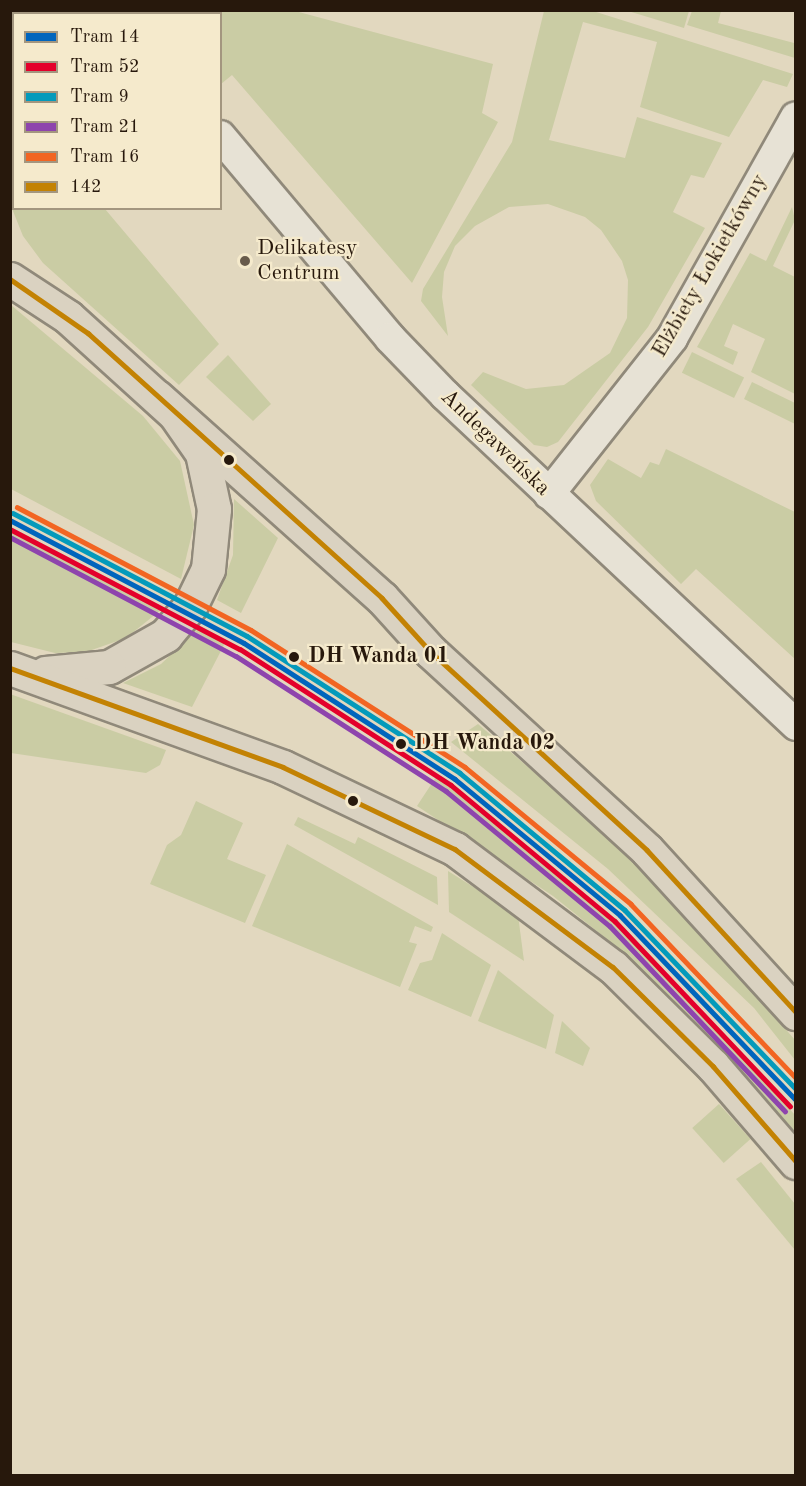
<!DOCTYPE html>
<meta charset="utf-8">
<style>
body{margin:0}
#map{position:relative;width:806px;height:1486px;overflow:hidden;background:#e2d8bf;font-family:"Old Standard TT",serif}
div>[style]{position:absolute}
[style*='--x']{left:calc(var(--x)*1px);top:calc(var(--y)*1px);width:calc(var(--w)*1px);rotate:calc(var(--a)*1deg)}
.green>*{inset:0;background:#cacca4;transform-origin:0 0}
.roads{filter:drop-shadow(2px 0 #90897a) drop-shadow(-2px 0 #90897a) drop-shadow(0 2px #90897a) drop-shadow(0 -2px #90897a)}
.street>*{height:30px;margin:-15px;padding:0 15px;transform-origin:15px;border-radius:15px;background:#e7e2d5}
.primary>*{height:33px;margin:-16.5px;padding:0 16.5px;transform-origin:16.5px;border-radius:16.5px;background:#dad2c1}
.bus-1>*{height:4.5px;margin:-2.25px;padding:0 2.25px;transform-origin:2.25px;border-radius:2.25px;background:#c38203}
.tram-1>*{height:4.5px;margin:-2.25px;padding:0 2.25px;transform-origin:2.25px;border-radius:2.25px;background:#0065bd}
.tram-2>*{height:4.5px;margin:-2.25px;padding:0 2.25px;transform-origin:2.25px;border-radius:2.25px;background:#e4002b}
.tram-3>*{height:4.5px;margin:-2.25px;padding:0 2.25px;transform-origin:2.25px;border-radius:2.25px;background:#049abb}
.tram-4>*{height:4.5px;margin:-2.25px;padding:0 2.25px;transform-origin:2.25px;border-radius:2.25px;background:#8e44ad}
.tram-5>*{height:4.5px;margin:-2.25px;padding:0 2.25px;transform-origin:2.25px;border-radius:2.25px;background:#f26522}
.dots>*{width:16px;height:16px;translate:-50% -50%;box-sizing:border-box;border:3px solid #f5eacc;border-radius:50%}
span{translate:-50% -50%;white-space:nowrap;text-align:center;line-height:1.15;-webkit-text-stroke:4.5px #f5eacc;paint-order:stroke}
.poi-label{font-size:22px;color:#27180c}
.left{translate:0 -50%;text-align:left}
.street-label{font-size:22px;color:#27180c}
.stop-label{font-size:22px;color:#27180c;font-weight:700}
.frame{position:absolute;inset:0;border:12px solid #27180c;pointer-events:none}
.legend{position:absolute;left:12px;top:12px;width:210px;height:198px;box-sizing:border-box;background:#f5eacc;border:2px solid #a3967f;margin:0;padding:8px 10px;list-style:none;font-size:18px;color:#27180c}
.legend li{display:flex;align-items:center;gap:12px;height:30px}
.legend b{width:30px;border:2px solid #a3967f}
</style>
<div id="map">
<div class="green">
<div style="clip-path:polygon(155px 11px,295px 11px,493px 64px,482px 113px,498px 122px,412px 283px,232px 75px,221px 84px,220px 14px)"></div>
<div style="clip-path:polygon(544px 11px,593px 11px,793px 74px,787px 87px,763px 80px,729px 137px,640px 107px,657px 42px,583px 22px,549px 140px,625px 158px,637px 117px,722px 143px,704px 178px,691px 175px,673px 212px,705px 228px,648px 327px,558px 442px,547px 447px,534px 445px,471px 385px,483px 372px,526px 389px,564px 385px,610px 353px,627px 318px,628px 280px,622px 261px,601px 230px,585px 217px,548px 204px,509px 207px,475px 226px,455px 246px,444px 272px,442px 297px,448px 336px,421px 301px,423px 289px,512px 142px)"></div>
<div style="clip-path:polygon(628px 11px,689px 11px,684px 28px)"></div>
<div style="clip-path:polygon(692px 11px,721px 11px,718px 23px,794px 43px,795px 39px,795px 58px,687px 25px)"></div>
<div style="clip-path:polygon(10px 119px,14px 208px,105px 209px,219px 344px,179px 385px,43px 263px,23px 236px,11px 206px)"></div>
<div style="clip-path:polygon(792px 207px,795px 220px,773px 266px,795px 277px,795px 394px,751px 372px,765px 339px,733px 324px,724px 346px,738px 352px,733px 365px,697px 347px,750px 253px,766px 261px)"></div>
<div style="clip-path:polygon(11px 305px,143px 416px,180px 461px,194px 525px,181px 579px,11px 489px)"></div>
<div style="left:692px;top:352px;width:58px;height:23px;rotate:26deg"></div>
<div style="clip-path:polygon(228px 355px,271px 404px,253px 421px,206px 377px)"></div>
<div style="clip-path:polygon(752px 382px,795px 403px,795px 424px,744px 399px)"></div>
<div style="clip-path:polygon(666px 449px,795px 512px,795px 659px,696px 569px,681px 584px,596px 501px,590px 485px,608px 459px,641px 478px,650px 462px,659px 465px)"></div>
<div style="clip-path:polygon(234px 499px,278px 538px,241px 613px,217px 600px,233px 555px)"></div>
<div style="clip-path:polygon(10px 531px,11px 531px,162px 609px,126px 638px,86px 652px,55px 653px,11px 642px)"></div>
<div style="clip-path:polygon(199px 628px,225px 643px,192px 707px,123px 683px,161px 664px)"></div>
<div style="clip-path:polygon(10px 694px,166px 750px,160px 765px,146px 773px,11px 753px)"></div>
<div style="clip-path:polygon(478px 724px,615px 842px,698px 928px,795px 1040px,795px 1060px,754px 1008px,608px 869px,451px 742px)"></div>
<div style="clip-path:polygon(436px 777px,536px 854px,646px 953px,795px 1115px,795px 1135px,717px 1043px,629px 957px,553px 896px,417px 806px)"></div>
<div style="clip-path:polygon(196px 801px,243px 823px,227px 859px,266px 875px,245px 923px,150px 884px,167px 845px,181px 835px)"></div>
<div style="clip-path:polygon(298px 817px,355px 844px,358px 837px,437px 877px,438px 905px,294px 825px)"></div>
<div style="clip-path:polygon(287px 844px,433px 927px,431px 932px,415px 926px,409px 942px,417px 944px,400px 987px,252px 926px)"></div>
<div style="clip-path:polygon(448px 871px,518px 915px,524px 961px,449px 912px)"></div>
<div style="clip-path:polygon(442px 933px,491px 965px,471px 1017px,408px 990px,420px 963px,432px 960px)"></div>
<div style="clip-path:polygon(498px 970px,554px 1015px,546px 1049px,478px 1021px)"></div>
<div style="clip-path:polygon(562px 1021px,590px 1048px,583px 1066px,555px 1053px)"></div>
<div style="left:719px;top:1104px;width:47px;height:36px;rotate:48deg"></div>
<div style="clip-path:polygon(761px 1162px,795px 1204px,795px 1250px,736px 1179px)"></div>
</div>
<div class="roads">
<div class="street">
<div style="--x:123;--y:10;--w:4;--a:76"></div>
<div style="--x:220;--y:136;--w:264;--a:49.9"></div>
<div style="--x:390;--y:338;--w:79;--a:46"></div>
<div style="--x:445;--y:395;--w:482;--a:43.2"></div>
<div style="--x:549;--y:494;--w:199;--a:-51.7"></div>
<div style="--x:672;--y:338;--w:253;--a:-60.7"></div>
</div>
<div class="primary">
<div style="--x:10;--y:279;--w:69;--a:33.2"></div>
<div style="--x:68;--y:317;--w:144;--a:42.2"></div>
<div style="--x:175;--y:414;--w:47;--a:55.3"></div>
<div style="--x:202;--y:453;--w:57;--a:77.9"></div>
<div style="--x:214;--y:509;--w:60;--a:95.7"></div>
<div style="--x:208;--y:569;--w:41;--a:115.9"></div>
<div style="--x:190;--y:606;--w:38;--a:130"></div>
<div style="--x:166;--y:635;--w:65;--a:150.7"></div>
<div style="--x:109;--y:667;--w:64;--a:174.6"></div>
<div style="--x:157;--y:397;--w:302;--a:41.8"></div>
<div style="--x:382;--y:598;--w:72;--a:47.8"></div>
<div style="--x:430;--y:651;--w:294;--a:42.5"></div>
<div style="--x:647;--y:850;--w:221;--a:47.6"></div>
<div style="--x:10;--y:668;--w:290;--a:19.9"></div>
<div style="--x:283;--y:767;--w:191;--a:25.5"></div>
<div style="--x:455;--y:849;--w:197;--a:36.8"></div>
<div style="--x:613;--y:967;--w:141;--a:44.7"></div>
<div style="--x:713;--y:1066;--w:127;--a:49.2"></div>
</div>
</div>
<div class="bus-1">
<div style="--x:10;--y:279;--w:95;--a:34.7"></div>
<div style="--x:88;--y:333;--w:396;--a:42"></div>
<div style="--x:382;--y:598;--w:72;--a:47.8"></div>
<div style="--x:430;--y:651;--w:294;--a:42.5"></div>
<div style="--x:647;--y:850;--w:220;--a:47.4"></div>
<div style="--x:10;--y:668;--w:290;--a:19.9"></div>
<div style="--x:283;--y:767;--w:191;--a:25.5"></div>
<div style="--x:455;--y:849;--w:197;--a:36.8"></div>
<div style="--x:613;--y:967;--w:141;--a:44.7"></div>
<div style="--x:713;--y:1066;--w:126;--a:48.9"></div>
</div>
<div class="tram-1">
<div style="--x:10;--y:520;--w:264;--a:27.7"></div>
<div style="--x:244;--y:643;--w:251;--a:32.8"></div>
<div style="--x:455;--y:779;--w:214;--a:39.5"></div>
<div style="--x:620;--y:915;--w:255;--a:46.4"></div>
</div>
<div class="tram-2">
<div style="--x:10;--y:529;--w:259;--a:27.6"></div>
<div style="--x:240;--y:649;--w:251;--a:32.8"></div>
<div style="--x:451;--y:785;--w:213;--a:39.7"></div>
<div style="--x:615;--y:921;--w:255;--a:46.6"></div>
</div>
<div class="tram-3">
<div style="--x:13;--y:513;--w:264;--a:27.7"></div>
<div style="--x:247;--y:636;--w:253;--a:32.7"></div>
<div style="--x:460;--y:773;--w:214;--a:39.7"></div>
<div style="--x:625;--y:910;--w:248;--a:46.3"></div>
</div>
<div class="tram-4">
<div style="--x:10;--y:537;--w:255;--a:27.8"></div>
<div style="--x:236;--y:656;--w:250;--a:32.7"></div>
<div style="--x:446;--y:791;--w:212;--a:39.5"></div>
<div style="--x:610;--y:926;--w:255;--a:46.6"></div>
</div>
<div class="tram-5">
<div style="--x:17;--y:507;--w:264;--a:27.7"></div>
<div style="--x:251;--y:630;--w:254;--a:32.6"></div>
<div style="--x:465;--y:767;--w:215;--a:39.5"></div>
<div style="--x:631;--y:904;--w:240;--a:46.5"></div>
</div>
<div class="dots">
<div style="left:245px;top:261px;background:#685b4b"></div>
<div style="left:229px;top:460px;background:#27180c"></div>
<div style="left:294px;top:657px;background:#27180c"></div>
<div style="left:401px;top:744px;background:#27180c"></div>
<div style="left:353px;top:801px;background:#27180c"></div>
</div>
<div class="poi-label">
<span class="left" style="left:257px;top:261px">Delikatesy<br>Centrum</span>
</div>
<div class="street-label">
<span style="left:710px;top:266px;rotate:-60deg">Elżbiety Łokietkówny</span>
<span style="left:495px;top:443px;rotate:44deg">Andegaweńska</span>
</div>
<div class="stop-label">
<span class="left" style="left:308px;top:657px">DH Wanda 01</span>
<span class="left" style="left:414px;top:744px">DH Wanda 02</span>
</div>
<div class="frame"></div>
<ul class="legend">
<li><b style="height:8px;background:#0065bd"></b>Tram 14</li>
<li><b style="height:8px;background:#e4002b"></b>Tram 52</li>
<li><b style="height:8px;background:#049abb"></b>Tram 9</li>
<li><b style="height:8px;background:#8e44ad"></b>Tram 21</li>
<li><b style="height:8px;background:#f26522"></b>Tram 16</li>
<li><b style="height:8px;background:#c38203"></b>142</li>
</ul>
</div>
